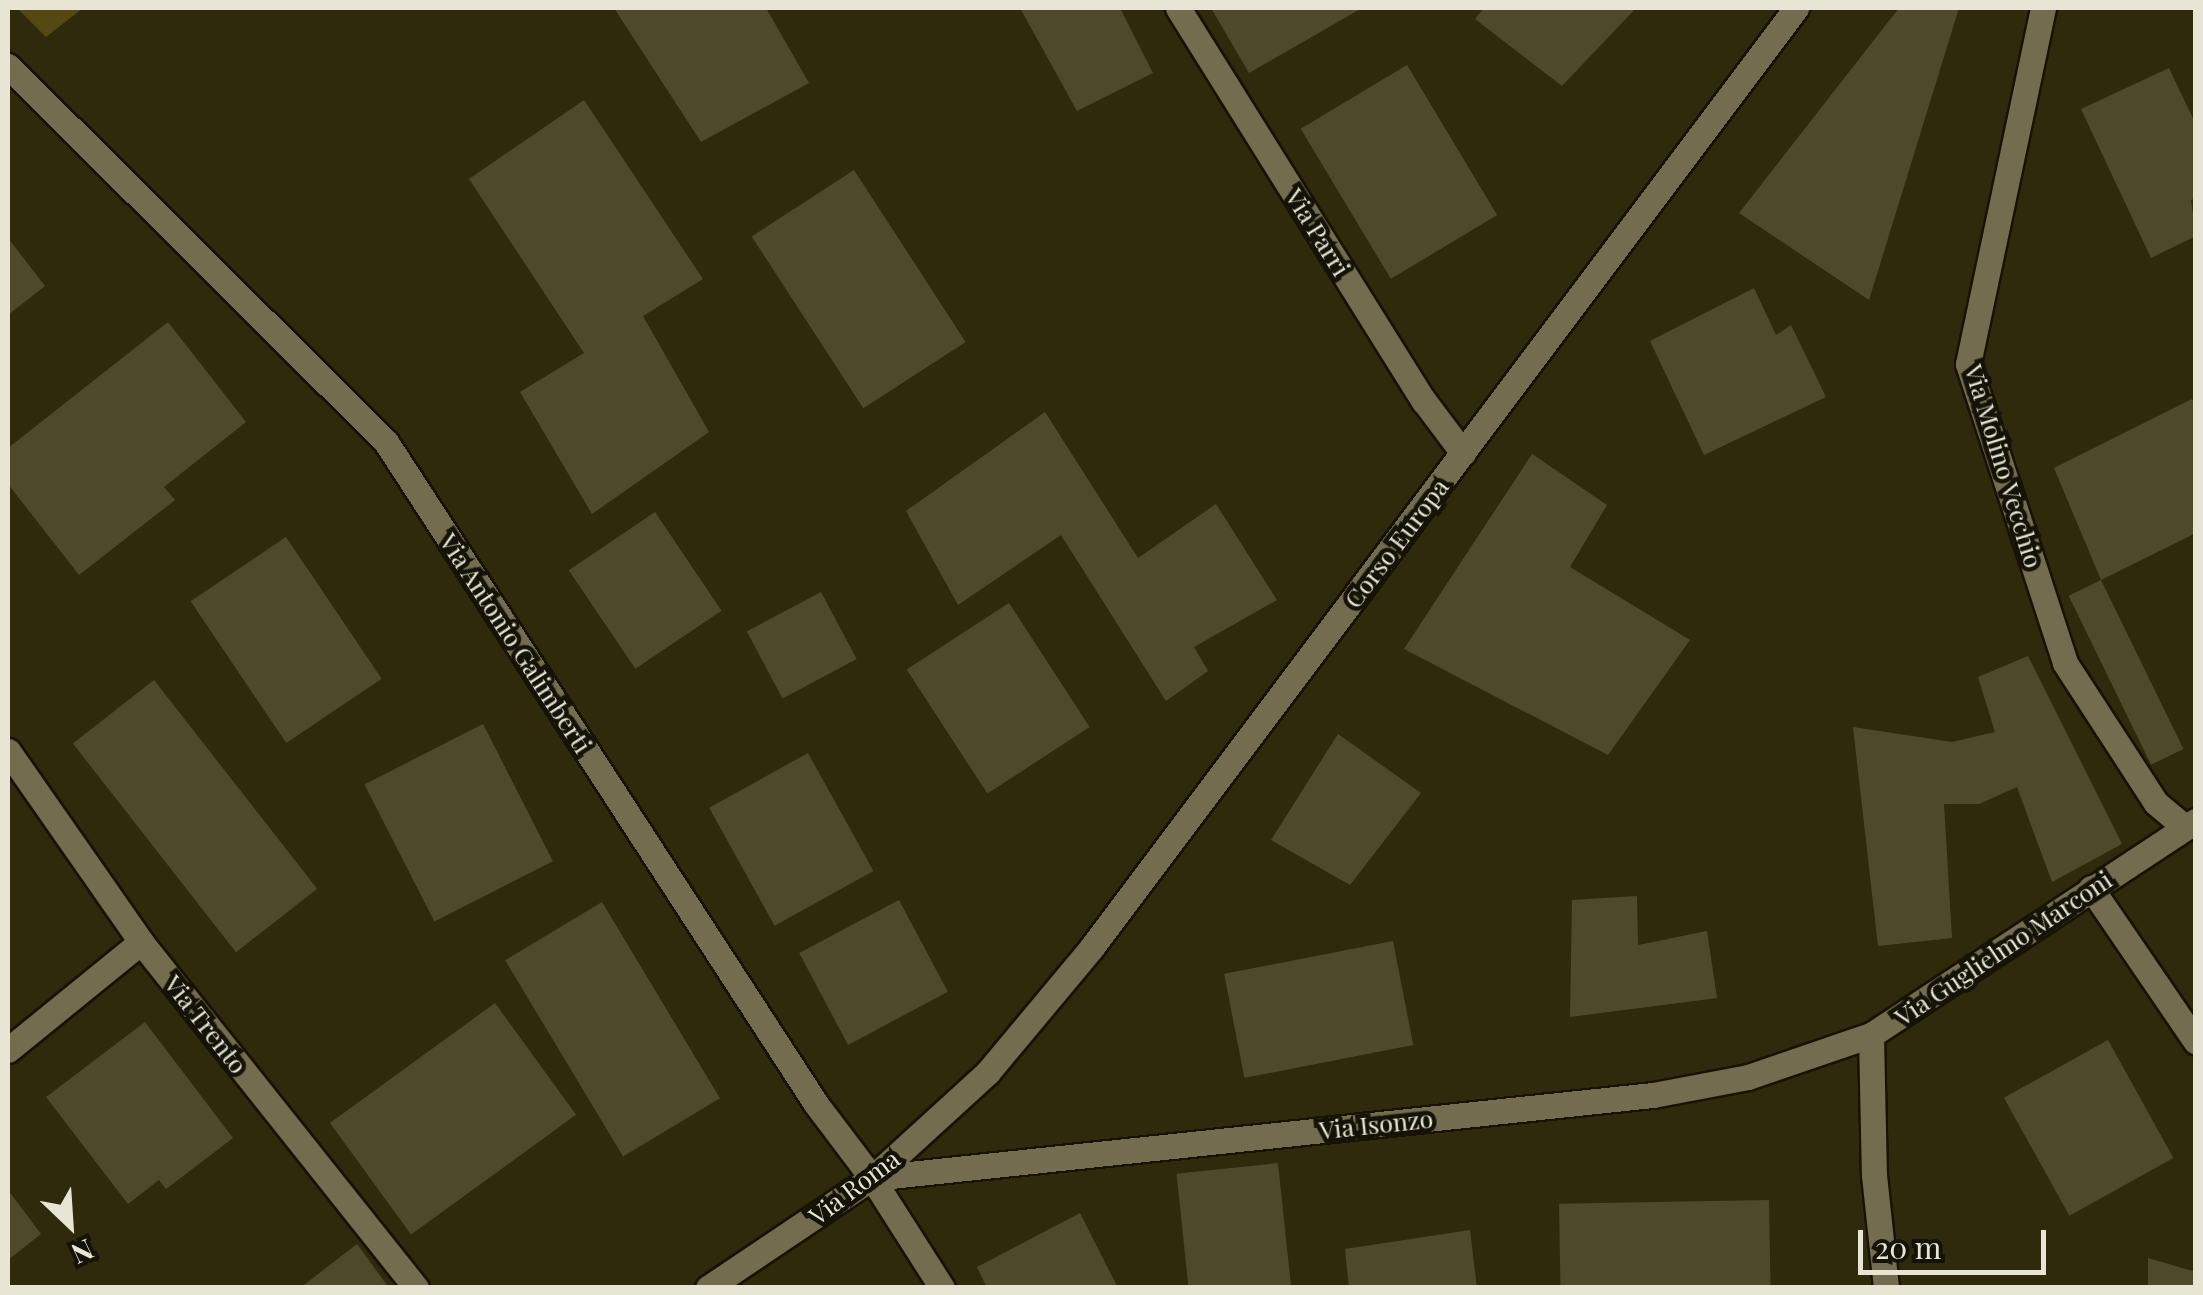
<!DOCTYPE html>
<style>
body{margin:0}
#map{position:relative;width:2203px;height:1295px;overflow:hidden;background:#302a0d;font-family:"Playfair Display",serif}
div>[style]{position:absolute}
[style*='--x']{left:calc(var(--x)*1px);top:calc(var(--y)*1px);width:calc(var(--w)*1px);rotate:calc(var(--a)*1deg)}
.green>*{inset:0;background:#544913}
.building>*{inset:0;background:#4f492c;transform-origin:0 0}
.roads{filter:drop-shadow(2px 0 #181200) drop-shadow(-2px 0 #181200) drop-shadow(0 2px #181200) drop-shadow(0 -2px #181200)}
.street>*{height:25px;margin:-12.5px;padding:0 12.5px;transform-origin:12.5px;border-radius:12.5px;background:#736c4e}
.secondary>*{height:25px;margin:-12.5px;padding:0 12.5px;transform-origin:12.5px;border-radius:12.5px;background:#736c4e}
span{translate:-50% -50%;white-space:nowrap;text-align:center;line-height:1.15;-webkit-text-stroke:9px #151307;paint-order:stroke}
.street-label{font-size:25px;color:#e8e5d4}
.frame{position:absolute;inset:0;border:10px solid #e8e5d4;pointer-events:none}
.north{position:absolute;left:20px;top:1175px;width:100px;height:100px;-webkit-text-stroke:8px #151307;paint-order:stroke;rotate:155deg;font-size:28px;font-weight:700;line-height:40px;text-align:center;color:#e8e5d4}
.north::after{content:'';display:block;margin:auto;width:35px;height:45px;background:#e8e5d4;clip-path:polygon(50% 0,100% 100%,50% 72%,0 100%)}
.scale{position:absolute;left:1858px;top:1230px;width:188px;height:45px;box-sizing:border-box;border:5px solid #e8e5d4;border-top:0;padding-left:12px;font-size:30px;line-height:35px;white-space:nowrap;color:#e8e5d4;-webkit-text-stroke:8px #151307;paint-order:stroke}
</style>
<div id="map">
<div class="green">
<div style="clip-path:polygon(17px 8px,83px 8px,46px 37px)"></div>
</div>
<div class="building">
<div style="clip-path:polygon(614px 8px,766px 8px,809px 83px,701px 142px)"></div>
<div style="clip-path:polygon(1020px 8px,1120px 8px,1153px 73px,1077px 111px)"></div>
<div style="clip-path:polygon(1211px 8px,1362px 8px,1249px 73px)"></div>
<div style="clip-path:polygon(1484px 8px,1636px 8px,1562px 86px,1475px 19px)"></div>
<div style="clip-path:polygon(1899px 8px,1959px 8px,1869px 300px,1739px 213px)"></div>
<div style="left:1407px;top:65px;width:175px;height:124px;rotate:59deg"></div>
<div style="clip-path:polygon(2169px 68px,2196px 125px,2196px 198px,2191px 200px,2196px 236px,2151px 258px,2081px 109px)"></div>
<div style="clip-path:polygon(584px 100px,703px 279px,643px 316px,709px 432px,592px 514px,520px 392px,584px 353px,469px 179px)"></div>
<div style="left:854px;top:170px;width:205px;height:122px;rotate:57deg"></div>
<div style="clip-path:polygon(8px 238px,45px 286px,8px 315px)"></div>
<div style="clip-path:polygon(1754px 288px,1776px 335px,1791px 325px,1826px 397px,1704px 455px,1650px 341px)"></div>
<div style="clip-path:polygon(168px 322px,246px 422px,164px 487px,175px 500px,79px 575px,8px 484px,8px 448px)"></div>
<div style="clip-path:polygon(2192px 399px,2196px 408px,2196px 533px,2101px 580px,2054px 468px)"></div>
<div style="clip-path:polygon(1045px 412px,1138px 558px,1216px 504px,1277px 600px,1194px 647px,1208px 671px,1166px 701px,1061px 535px,958px 605px,906px 511px)"></div>
<div style="clip-path:polygon(1532px 454px,1607px 505px,1570px 567px,1690px 640px,1608px 755px,1404px 649px)"></div>
<div style="left:655px;top:512px;width:119px;height:104px;rotate:56deg"></div>
<div style="left:286px;top:537px;width:171px;height:115px;rotate:56deg"></div>
<div style="left:2101px;top:580px;width:188px;height:36px;rotate:64deg"></div>
<div style="left:821px;top:592px;width:76px;height:84px;rotate:62deg"></div>
<div style="left:1009px;top:603px;width:148px;height:122px;rotate:57deg"></div>
<div style="clip-path:polygon(2028px 656px,2122px 844px,2052px 882px,2017px 787px,1979px 804px,1944px 804px,1952px 938px,1878px 946px,1853px 727px,1952px 742px,1995px 732px,1978px 677px)"></div>
<div style="left:154px;top:680px;width:265px;height:103px;rotate:52deg"></div>
<div style="left:483px;top:724px;width:154px;height:133px;rotate:63deg"></div>
<div style="clip-path:polygon(1338px 734px,1421px 793px,1350px 885px,1271px 840px)"></div>
<div style="left:808px;top:753px;width:135px;height:113px;rotate:61deg"></div>
<div style="clip-path:polygon(1637px 896px,1638px 945px,1707px 931px,1717px 998px,1570px 1017px,1572px 900px)"></div>
<div style="left:899px;top:900px;width:104px;height:113px;rotate:62deg"></div>
<div style="left:602px;top:902px;width:229px;height:113px;rotate:59deg"></div>
<div style="left:1393px;top:941px;width:106px;height:172px;rotate:79deg"></div>
<div style="left:495px;top:1003px;width:138px;height:204px;rotate:54deg"></div>
<div style="clip-path:polygon(145px 1022px,233px 1138px,166px 1189px,159px 1180px,128px 1204px,46px 1097px)"></div>
<div style="left:2108px;top:1040px;width:135px;height:119px;rotate:61deg"></div>
<div style="left:1278px;top:1163px;width:124px;height:102px;rotate:84deg"></div>
<div style="clip-path:polygon(8px 1190px,41px 1234px,8px 1260px)"></div>
<div style="left:1769px;top:1200px;width:88px;height:210px;rotate:89deg"></div>
<div style="clip-path:polygon(1080px 1213px,1118px 1288px,987px 1288px,977px 1267px)"></div>
<div style="clip-path:polygon(1470px 1230px,1477px 1288px,1349px 1288px,1345px 1249px)"></div>
<div style="clip-path:polygon(357px 1244px,389px 1288px,300px 1288px)"></div>
<div style="clip-path:polygon(2148px 1258px,2196px 1272px,2196px 1288px,2148px 1288px)"></div>
</div>
<div class="roads">
<div class="street">
<div style="--x:1178;--y:8;--w:464;--a:58"></div>
<div style="--x:1424;--y:401;--w:65;--a:53.1"></div>
<div style="--x:2043;--y:8;--w:364;--a:101.9"></div>
<div style="--x:1968;--y:364;--w:314;--a:72"></div>
<div style="--x:2065;--y:663;--w:167;--a:57"></div>
<div style="--x:2156;--y:803;--w:38;--a:40"></div>
<div style="--x:8;--y:66;--w:533;--a:44.85"></div>
<div style="--x:386;--y:442;--w:789;--a:56.99"></div>
<div style="--x:816;--y:1104;--w:93;--a:52.9"></div>
<div style="--x:872;--y:1178;--w:130;--a:57.5"></div>
<div style="--x:8;--y:751;--w:233;--a:55.1"></div>
<div style="--x:141;--y:942;--w:442;--a:51.5"></div>
<div style="--x:2091;--y:888;--w:186;--a:55.7"></div>
<div style="--x:1871;--y:1035;--w:140;--a:88.8"></div>
<div style="--x:1874;--y:1175;--w:114;--a:83.9"></div>
<div style="--x:8;--y:1050;--w:171;--a:-39.1"></div>
<div style="--x:872;--y:1178;--w:785;--a:-6.07"></div>
<div style="--x:1653;--y:1095;--w:97;--a:-10.7"></div>
<div style="--x:1748;--y:1077;--w:130;--a:-18.9"></div>
<div style="--x:1871;--y:1035;--w:389;--a:-33.4"></div>
</div>
<div class="secondary">
<div style="--x:708;--y:1288;--w:197;--a:-33.9"></div>
<div style="--x:872;--y:1178;--w:157;--a:-42.4"></div>
<div style="--x:988;--y:1072;--w:163;--a:-50.2"></div>
<div style="--x:1092;--y:947;--w:1174;--a:-53.14"></div>
</div>
</div>
<div class="street-label">
<span style="left:1318px;top:232px;rotate:58deg">Via Parri</span>
<span style="left:2004px;top:466px;rotate:73deg">Via Molino Vecchio</span>
<span style="left:1396px;top:543px;rotate:-53deg">Corso Europa</span>
<span style="left:516px;top:643px;rotate:57deg">Via Antonio Galimberti</span>
<span style="left:2003px;top:948px;rotate:-34deg">Via Guglielmo Marconi</span>
<span style="left:206px;top:1024px;rotate:52deg">Via Trento</span>
<span style="left:1376px;top:1124px;rotate:-6deg">Via Isonzo</span>
<span style="left:854px;top:1187px;rotate:-37deg">Via Roma</span>
</div>
<div class="frame"></div>
<div class="north">N</div>
<div class="scale">20 m</div>
</div>
